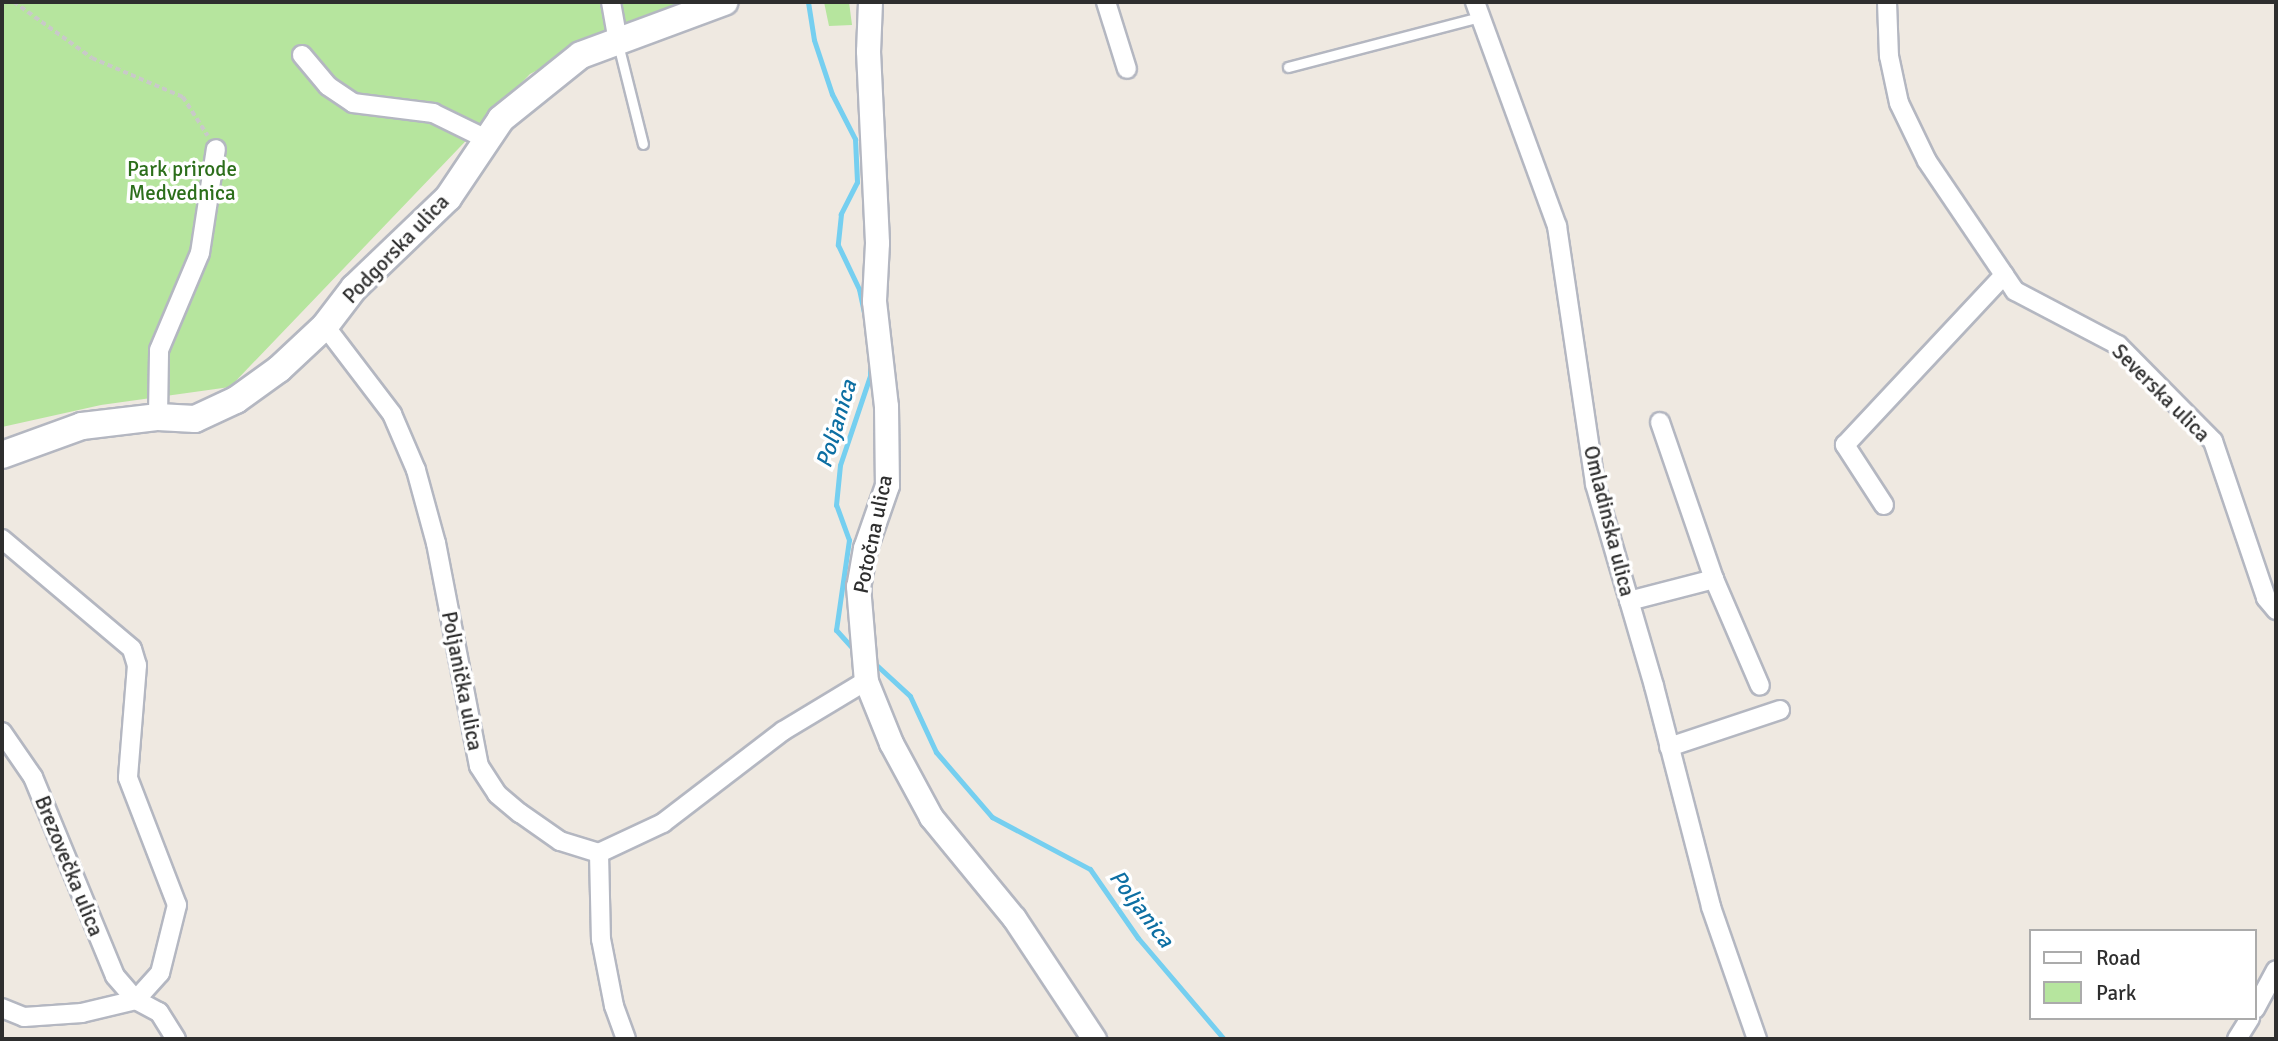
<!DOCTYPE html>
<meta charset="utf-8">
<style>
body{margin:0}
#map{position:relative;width:2278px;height:1041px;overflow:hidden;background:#efe9e1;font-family:Signika,sans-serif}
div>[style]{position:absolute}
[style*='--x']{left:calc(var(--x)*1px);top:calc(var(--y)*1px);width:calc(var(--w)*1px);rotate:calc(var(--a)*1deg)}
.green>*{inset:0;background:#b6e59e}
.stream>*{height:5px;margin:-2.5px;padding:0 2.5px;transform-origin:2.5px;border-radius:2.5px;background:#75cff0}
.path>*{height:3.5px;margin-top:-1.75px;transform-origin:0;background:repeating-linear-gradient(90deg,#c9c9c9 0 5px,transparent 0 8.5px)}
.roads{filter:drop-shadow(2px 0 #b4b7c1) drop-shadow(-2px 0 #b4b7c1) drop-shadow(0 2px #b4b7c1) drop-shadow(0 -2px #b4b7c1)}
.service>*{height:9px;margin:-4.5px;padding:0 4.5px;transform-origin:4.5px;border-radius:4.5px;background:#fff}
.minor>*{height:18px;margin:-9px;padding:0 9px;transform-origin:9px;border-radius:9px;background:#fff}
.tertiary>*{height:23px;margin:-11.5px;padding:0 11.5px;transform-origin:11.5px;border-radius:11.5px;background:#fff}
.secondary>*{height:26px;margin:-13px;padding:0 13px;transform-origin:13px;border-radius:13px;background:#fff}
span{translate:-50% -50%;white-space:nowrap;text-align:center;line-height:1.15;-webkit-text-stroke:7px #fff;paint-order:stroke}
.park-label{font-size:21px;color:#2c6e1b}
.street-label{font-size:21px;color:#2e2e2e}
.water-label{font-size:23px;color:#0d6fa3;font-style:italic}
.frame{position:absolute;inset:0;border:4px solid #2e2e2e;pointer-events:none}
.legend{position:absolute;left:2029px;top:929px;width:228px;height:91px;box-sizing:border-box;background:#fff;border:2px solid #ababab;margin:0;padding:9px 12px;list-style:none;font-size:21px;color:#2e2e2e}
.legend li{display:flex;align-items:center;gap:14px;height:35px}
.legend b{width:35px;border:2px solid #ababab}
</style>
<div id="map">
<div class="green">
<div style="clip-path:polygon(2px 2px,704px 2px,595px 41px,530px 74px,230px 387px,101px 405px,2px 427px)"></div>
<div style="clip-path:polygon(824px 2px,849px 2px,852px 25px,829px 26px)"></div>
</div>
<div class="stream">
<div style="--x:808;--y:2;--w:38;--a:81"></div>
<div style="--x:814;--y:40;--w:57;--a:71.6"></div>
<div style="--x:832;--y:94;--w:51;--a:62.9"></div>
<div style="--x:855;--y:139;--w:43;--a:87.3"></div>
<div style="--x:857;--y:182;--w:36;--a:117"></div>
<div style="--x:841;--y:214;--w:31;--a:96"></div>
<div style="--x:838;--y:245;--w:49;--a:64.5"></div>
<div style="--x:859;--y:289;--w:29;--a:78"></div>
<div style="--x:856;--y:652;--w:30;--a:-132"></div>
<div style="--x:836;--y:630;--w:91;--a:-81.8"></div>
<div style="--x:849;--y:540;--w:37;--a:-110"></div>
<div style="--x:836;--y:505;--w:40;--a:-84.3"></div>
<div style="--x:840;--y:465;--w:94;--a:-71.4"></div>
<div style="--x:870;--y:376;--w:15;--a:-90"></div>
<div style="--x:871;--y:660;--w:53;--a:42.7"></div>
<div style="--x:910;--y:696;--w:62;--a:65.1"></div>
<div style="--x:936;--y:752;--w:86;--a:49.3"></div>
<div style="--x:992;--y:817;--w:111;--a:28"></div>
<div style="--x:1090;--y:869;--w:84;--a:55.2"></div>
<div style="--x:1138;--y:938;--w:133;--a:49.6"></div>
</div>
<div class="path">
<div style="--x:14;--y:2;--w:96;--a:35.7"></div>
<div style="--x:92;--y:58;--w:99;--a:23.2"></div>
<div style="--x:183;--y:97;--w:46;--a:57.3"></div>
</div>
<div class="roads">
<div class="service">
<div style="--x:618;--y:44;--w:103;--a:76"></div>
<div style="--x:1288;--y:67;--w:198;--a:-14.6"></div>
</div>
<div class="minor">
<div style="--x:611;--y:2;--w:40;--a:80"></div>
<div style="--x:1106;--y:2;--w:70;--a:72.6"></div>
<div style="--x:1475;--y:2;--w:239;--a:69.9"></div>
<div style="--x:1557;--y:226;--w:261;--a:81.6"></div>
<div style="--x:1595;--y:484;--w:210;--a:73.7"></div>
<div style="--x:1654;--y:686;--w:228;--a:75.5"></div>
<div style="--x:1711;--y:907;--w:140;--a:70.8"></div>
<div style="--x:1887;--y:2;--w:54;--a:87.9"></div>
<div style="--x:1889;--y:56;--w:48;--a:78"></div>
<div style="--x:1899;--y:103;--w:64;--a:64.2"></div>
<div style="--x:1927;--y:161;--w:157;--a:55.9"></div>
<div style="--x:2015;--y:291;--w:116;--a:27.7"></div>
<div style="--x:2118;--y:345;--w:135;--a:45.3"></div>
<div style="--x:2213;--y:441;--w:166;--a:71.3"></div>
<div style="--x:2266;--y:598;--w:16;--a:50"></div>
<div style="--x:302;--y:55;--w:40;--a:50"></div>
<div style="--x:328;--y:86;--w:30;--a:34"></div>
<div style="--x:353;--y:103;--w:81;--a:7.1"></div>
<div style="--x:433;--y:113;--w:59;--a:26.1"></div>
<div style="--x:325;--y:326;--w:111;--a:52.7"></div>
<div style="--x:392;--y:414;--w:61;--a:66.8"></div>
<div style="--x:416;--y:470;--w:76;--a:74.7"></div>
<div style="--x:436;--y:543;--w:227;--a:79.1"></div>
<div style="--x:479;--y:766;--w:33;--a:57"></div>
<div style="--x:497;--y:794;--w:30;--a:40"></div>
<div style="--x:520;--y:813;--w:49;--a:35"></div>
<div style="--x:560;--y:841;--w:41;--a:17.1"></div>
<div style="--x:158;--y:417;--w:67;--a:-89.1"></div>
<div style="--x:159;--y:350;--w:105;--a:-67.1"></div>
<div style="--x:200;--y:253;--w:105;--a:-81.3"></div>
<div style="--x:1884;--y:505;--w:72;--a:-123"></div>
<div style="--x:1845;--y:445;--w:233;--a:-46.9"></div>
<div style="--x:2;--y:539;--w:170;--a:40.2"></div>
<div style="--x:132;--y:649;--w:17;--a:73"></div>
<div style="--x:137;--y:665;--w:113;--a:94.6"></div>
<div style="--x:128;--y:778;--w:136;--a:68.9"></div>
<div style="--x:177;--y:905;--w:70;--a:104"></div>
<div style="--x:160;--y:973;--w:36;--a:132"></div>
<div style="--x:136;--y:1000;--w:56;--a:166.5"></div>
<div style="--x:82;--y:1013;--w:58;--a:176.1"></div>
<div style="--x:24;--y:1017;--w:24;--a:-158"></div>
<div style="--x:1714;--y:579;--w:116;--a:66.7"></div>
<div style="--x:1629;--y:601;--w:88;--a:-14.5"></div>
<div style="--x:1714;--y:579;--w:166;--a:-109"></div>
<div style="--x:2;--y:732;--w:55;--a:55.4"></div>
<div style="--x:33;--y:777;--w:215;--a:67.6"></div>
<div style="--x:115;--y:976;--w:32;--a:49"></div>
<div style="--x:136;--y:1000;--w:26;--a:28"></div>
<div style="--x:159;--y:1012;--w:32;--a:58"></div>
<div style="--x:1669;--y:747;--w:117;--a:-18.4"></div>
<div style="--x:599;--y:853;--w:71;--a:-25.1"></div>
<div style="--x:663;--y:823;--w:151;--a:-37.5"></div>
<div style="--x:783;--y:731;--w:97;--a:-31.1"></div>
<div style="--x:599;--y:853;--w:86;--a:88.7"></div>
<div style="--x:601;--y:939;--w:68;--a:79"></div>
<div style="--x:614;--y:1006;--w:35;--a:70"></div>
<div style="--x:2255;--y:1009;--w:44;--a:-61.7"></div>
<div style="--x:2237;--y:1039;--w:25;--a:-58"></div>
</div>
<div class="tertiary">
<div style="--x:870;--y:2;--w:49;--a:92.3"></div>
<div style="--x:868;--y:51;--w:192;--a:87.3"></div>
<div style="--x:877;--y:243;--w:58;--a:93"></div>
<div style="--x:874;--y:301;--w:106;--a:83.5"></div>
<div style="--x:886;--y:406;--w:79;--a:89.3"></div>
<div style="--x:887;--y:485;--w:67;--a:109.2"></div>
<div style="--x:865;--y:548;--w:39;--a:100"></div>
<div style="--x:858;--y:586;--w:95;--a:85.2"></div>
<div style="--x:866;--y:681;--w:67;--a:68"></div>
<div style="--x:891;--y:743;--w:84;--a:61.6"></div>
<div style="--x:931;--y:817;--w:131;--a:50.6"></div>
<div style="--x:1014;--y:918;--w:145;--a:56.5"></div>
</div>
<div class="secondary">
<div style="--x:2;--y:455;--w:85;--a:-19.9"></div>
<div style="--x:82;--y:426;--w:77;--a:-6.8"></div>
<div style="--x:158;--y:417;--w:37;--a:3"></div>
<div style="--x:195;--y:419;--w:45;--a:-24.9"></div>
<div style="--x:236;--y:400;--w:53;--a:-35.8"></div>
<div style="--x:279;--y:369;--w:63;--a:-43.1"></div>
<div style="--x:325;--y:326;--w:48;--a:-52.7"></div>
<div style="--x:354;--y:288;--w:130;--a:-43.8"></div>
<div style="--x:448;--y:198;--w:95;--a:-56.1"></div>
<div style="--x:501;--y:119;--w:102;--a:-38.7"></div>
<div style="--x:581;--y:55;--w:153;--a:-20.3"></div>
</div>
</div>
<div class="park-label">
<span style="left:182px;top:181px">Park prirode<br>Medvednica</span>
</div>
<div class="street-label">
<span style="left:396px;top:249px;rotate:-46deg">Podgorska ulica</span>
<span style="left:2161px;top:393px;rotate:45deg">Severska ulica</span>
<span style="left:1609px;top:521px;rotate:76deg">Omladinska ulica</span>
<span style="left:873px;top:534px;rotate:-78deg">Potočna ulica</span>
<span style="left:462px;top:681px;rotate:79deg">Poljanička ulica</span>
<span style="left:69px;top:866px;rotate:68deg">Brezovečka ulica</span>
</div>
<div class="water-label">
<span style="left:837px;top:424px;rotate:-73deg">Poljanica</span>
<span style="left:1141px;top:909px;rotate:53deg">Poljanica</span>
</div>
<div class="frame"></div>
<ul class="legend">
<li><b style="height:9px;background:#fff"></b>Road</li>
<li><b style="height:19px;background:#b6e59e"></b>Park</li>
</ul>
</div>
